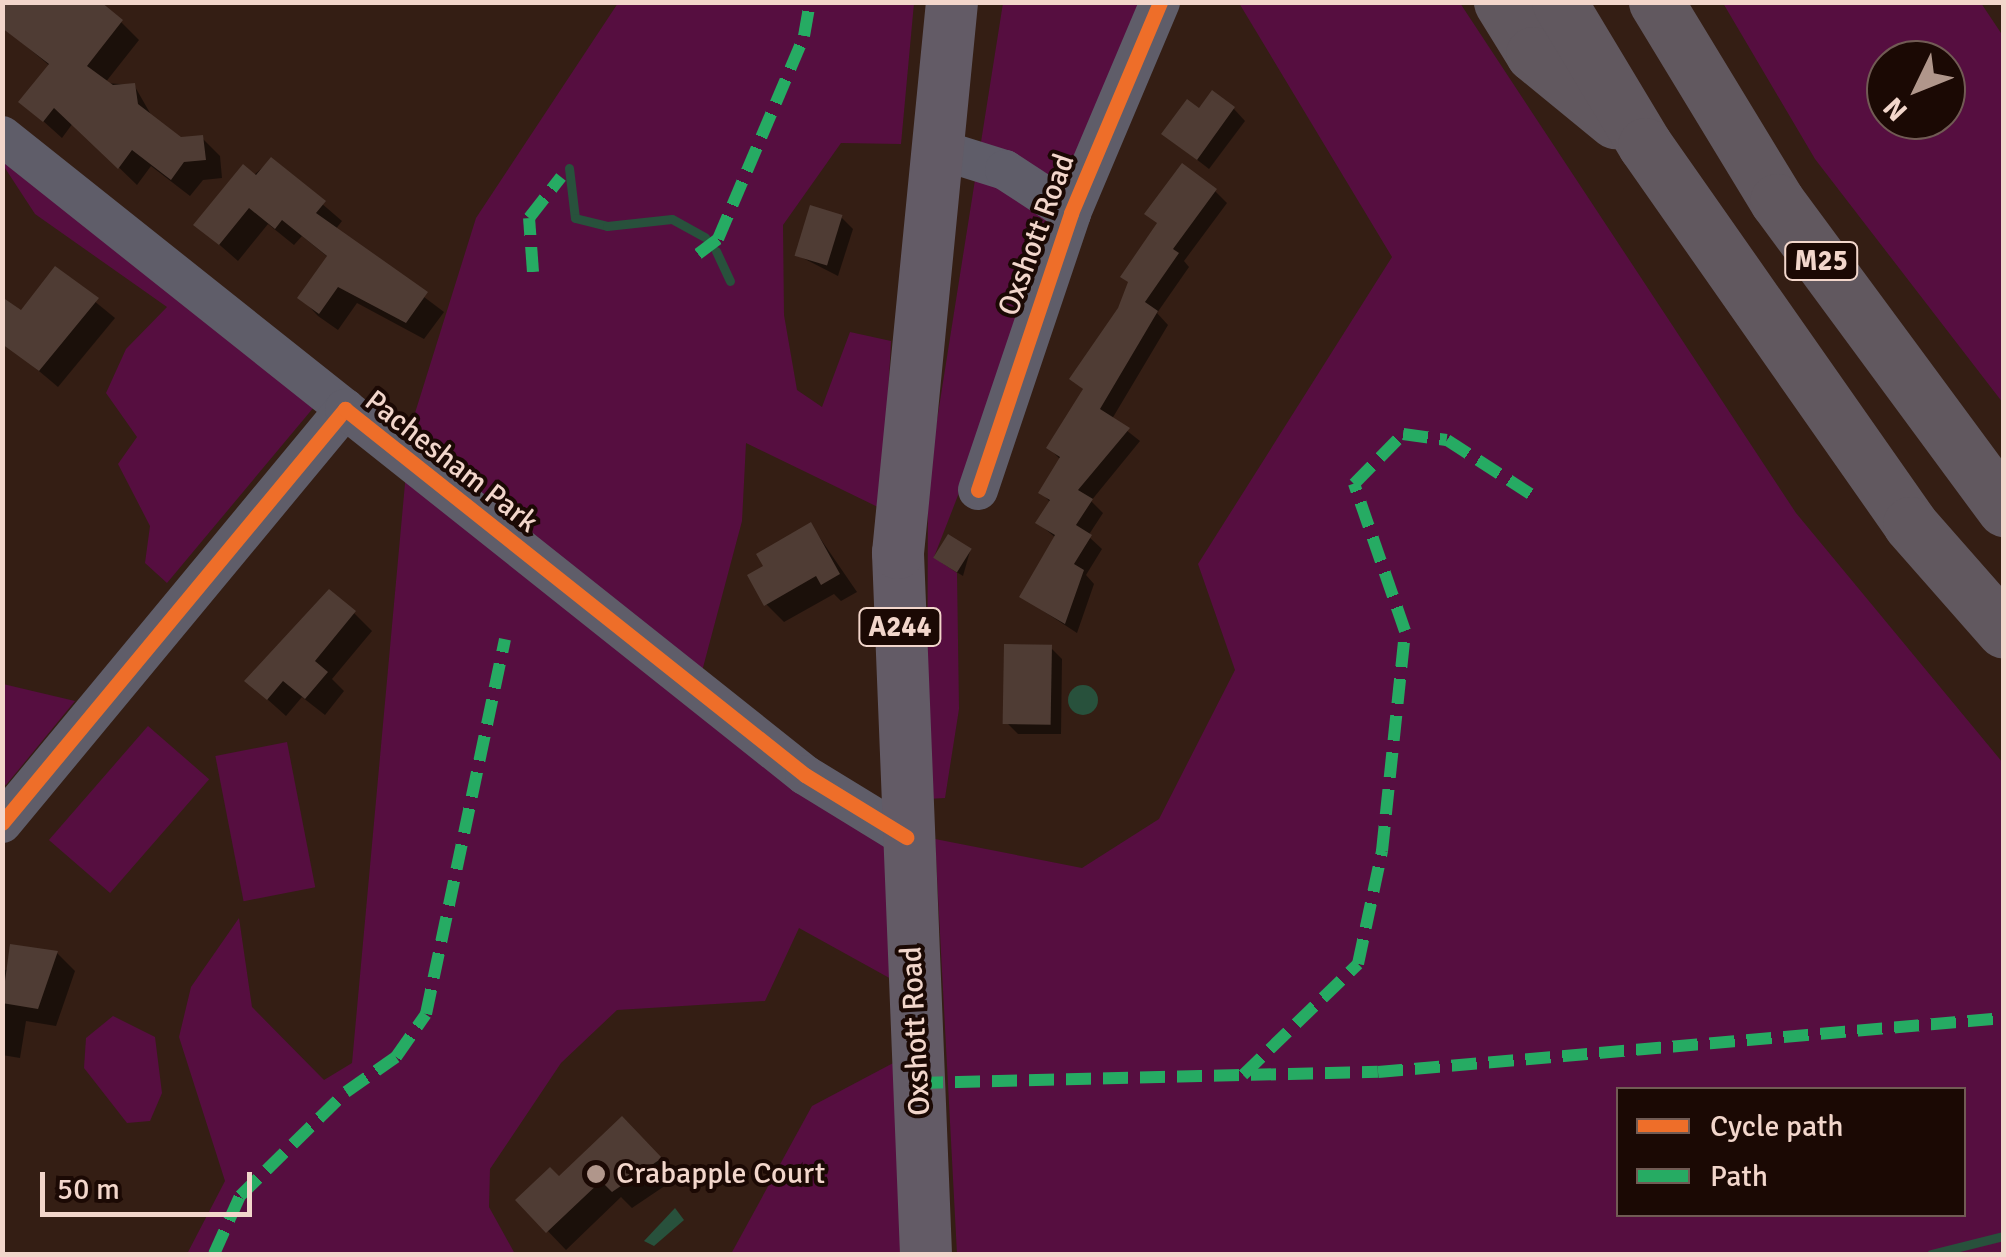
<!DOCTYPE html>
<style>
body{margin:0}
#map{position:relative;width:2006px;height:1257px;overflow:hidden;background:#341e14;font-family:Signika,sans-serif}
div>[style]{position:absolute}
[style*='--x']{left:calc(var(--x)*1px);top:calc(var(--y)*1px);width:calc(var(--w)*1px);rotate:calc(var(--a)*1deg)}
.green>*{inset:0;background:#560e40;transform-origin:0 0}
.water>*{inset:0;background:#28513c}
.round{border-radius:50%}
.shadow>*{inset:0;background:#0007}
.stream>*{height:9px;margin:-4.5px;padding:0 4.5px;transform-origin:4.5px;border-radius:4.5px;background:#28513c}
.building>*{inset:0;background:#4f3c34;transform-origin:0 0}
.minor>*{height:40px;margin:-20px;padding:0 20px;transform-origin:20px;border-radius:20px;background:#5f5d69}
.major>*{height:52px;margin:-26px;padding:0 26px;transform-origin:26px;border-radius:26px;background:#635b66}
.highway>*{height:55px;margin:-27.5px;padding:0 27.5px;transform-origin:27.5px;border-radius:27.5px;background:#61585f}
.quiet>*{height:12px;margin-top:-6px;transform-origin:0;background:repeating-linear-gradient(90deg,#26ab63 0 25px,transparent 0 37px)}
.cycleway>*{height:15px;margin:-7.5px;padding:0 7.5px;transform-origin:7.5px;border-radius:7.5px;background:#ee6e29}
.dots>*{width:28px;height:28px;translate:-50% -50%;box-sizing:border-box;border:5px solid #1b0904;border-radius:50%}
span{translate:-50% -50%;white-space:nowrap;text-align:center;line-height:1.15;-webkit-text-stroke:8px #1b0904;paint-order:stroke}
.shield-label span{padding:2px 8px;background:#1b0904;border:2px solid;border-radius:8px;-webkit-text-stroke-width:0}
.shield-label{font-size:28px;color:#f2d6cb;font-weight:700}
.street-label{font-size:30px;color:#f2d6cb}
.poi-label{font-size:30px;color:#f2d6cb}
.left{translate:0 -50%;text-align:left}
.frame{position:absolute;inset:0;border:5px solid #f2d6cb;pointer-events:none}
.legend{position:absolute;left:1616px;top:1087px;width:350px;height:130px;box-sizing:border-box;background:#1b0904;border:2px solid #715b54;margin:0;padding:12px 18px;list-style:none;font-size:30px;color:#f2d6cb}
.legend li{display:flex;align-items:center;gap:20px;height:50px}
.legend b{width:50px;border:2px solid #715b54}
.north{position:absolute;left:1866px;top:40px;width:100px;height:100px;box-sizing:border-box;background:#1b0904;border:2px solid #715b54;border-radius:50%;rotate:227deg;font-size:28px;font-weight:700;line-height:40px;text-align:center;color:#f2d6cb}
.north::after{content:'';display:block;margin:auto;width:35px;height:45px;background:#b0968b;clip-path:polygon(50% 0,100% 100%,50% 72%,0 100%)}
.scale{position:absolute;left:40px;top:1172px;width:212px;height:45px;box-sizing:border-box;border:5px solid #f2d6cb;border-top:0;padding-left:12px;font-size:30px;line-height:35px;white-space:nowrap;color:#f2d6cb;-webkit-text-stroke:8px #1b0904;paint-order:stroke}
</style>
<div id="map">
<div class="green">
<div style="clip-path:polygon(618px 3px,914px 3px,901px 144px,841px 143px,783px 225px,784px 315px,797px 390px,822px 407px,850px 332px,891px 341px,882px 509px,746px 443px,742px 521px,701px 675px,886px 843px,893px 980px,799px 928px,765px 1001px,617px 1010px,561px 1063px,490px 1169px,489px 1207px,515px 1254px,187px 1254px,225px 1181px,179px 1037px,191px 987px,239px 918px,252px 1007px,324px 1080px,352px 1063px,410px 429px,476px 218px)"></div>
<div style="clip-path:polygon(1003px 3px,1150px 3px,934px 557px,957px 573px,959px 709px,945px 798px,927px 799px,928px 477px)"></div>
<div style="clip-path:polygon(evenodd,1239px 3px,1460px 3px,1796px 513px,2003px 763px,2003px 1254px,957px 1254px,935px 839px,1082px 868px,1159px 819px,1235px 670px,1198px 564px,1392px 257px,1239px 3px,1618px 1090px,1964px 1090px,1964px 1214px,1618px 1214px,1618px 1090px)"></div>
<div style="clip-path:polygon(evenodd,1723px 3px,1981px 3px,2003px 36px,2003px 403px,1815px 159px,1723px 3px,1886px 60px,1946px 60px,1946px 120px,1886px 120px,1886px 60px)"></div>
<div style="clip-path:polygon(2px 150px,314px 407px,167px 583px,145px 563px,150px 526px,118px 464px,137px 437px,106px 393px,126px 349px,167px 307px,35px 214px,3px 165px)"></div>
<div style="clip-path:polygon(3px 684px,75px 701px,6px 785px,2px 783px)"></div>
<div style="left:148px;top:726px;width:81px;height:151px;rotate:41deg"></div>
<div style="left:287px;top:742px;width:148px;height:73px;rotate:79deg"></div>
<div style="clip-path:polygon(113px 1016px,155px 1037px,162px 1093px,150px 1121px,127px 1123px,84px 1068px,86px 1038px)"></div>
<div style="clip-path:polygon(897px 1061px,907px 1254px,731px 1254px,812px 1106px)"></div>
</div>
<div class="water">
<div class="round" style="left:1068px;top:685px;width:30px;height:30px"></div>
<div style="clip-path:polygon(675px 1208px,684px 1220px,654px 1246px,644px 1241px)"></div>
</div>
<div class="shadow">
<div style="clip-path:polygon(121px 22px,139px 40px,105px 83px,134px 85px,154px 120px,181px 140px,202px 138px,220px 156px,222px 178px,203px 180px,190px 196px,151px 166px,137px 185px,73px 123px,62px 138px,22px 102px,50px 66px,2px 26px)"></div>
<div style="clip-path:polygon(1234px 109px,1245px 121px,1209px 169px,1164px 134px,1200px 111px)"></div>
<div style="clip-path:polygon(271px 160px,342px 221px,335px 230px,444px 312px,424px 339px,357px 303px,338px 330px,318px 316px,301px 298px,329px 258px,302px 236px,294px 245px,268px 224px,238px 261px,197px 225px)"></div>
<div style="clip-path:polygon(1215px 191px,1227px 203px,1184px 261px,1189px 267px,1157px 313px,1168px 325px,1112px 419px,1140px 441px,1091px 501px,1103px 513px,1088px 536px,1102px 549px,1086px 575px,1094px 584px,1077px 633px,1022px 597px,1056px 538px,1038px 523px,1051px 503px,1041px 492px,1061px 460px,1049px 448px,1085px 391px,1073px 379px)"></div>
<div style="clip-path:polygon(841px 217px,853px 229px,838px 276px,797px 255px)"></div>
<div style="clip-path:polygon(55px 269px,115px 318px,58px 387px,8px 345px)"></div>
<div style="clip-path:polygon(811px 525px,857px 592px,841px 601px,834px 594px,784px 622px,766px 604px,766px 567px)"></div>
<div style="clip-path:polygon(970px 551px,963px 576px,942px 563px)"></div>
<div style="clip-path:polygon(354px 613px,372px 631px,332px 679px,344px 691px,325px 715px,302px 697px,286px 716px,247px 681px)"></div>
<div style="clip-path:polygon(1051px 648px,1062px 659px,1061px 734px,1018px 734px,1007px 723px)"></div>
<div style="clip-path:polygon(57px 953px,75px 971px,56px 1026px,26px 1021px,20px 1058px,2px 1055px,2px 971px)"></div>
<div style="clip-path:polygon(622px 1119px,678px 1177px,632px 1208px,621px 1197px,566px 1250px,518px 1200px,559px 1179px)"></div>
</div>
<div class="stream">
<div style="--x:569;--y:168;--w:50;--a:83.2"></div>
<div style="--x:575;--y:218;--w:33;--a:14"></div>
<div style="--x:607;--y:226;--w:65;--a:-6.1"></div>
<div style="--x:672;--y:219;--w:38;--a:29"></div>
<div style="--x:716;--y:251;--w:33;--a:65"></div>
<div style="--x:1931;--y:1254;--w:75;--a:-13.9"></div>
</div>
<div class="building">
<div style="clip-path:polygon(2px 2px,101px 2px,123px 20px,87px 66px,113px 85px,135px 83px,138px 104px,181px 137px,203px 135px,206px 160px,184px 162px,171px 180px,132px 150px,118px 169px,54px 108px,43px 122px,18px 102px,49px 64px,2px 28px)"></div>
<div style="clip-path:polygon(1212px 90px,1235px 107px,1197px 160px,1161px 134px,1187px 99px,1199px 108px)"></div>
<div style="clip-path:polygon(271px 157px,326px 201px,316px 213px,428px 292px,406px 323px,338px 287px,319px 314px,297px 298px,327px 256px,282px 220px,275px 229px,249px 208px,219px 245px,193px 225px,243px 164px,256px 175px)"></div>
<div style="clip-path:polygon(1182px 163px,1217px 189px,1173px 249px,1179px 253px,1145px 302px,1158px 311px,1100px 409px,1130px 428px,1078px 490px,1093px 499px,1076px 525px,1092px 535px,1074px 564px,1084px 570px,1065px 624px,1019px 597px,1055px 535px,1035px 523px,1050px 500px,1038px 493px,1060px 457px,1046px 448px,1083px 389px,1069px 379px,1118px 308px,1128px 282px,1120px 277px,1157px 223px,1144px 214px)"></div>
<div style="left:810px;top:205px;width:34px;height:53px;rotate:17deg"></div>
<div style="clip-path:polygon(55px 266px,99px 298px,39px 371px,2px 344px,2px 297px,21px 310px)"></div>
<div style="clip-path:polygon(811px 522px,840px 574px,821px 585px,816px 576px,764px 606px,747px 575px,763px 566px,756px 554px)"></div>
<div style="left:948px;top:534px;width:28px;height:28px;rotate:32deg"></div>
<div style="clip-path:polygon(329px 589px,356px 611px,315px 661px,328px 672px,305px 699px,283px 681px,267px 700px,244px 681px)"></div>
<div style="left:1004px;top:644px;width:48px;height:80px;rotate:1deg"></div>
<div style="clip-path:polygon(10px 944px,58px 951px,38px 1009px,2px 1003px)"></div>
<div style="clip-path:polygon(622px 1116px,662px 1158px,612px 1192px,601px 1181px,546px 1233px,515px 1200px,550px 1167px,559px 1176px)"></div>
</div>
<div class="minor">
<div style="--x:2;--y:136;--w:438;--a:38.5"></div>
<div style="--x:941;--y:150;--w:67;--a:17.4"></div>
<div style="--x:1005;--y:170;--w:79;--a:33.1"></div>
<div style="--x:978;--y:490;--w:292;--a:-71.4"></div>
<div style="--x:1071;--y:213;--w:229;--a:-67.1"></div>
<div style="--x:2;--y:823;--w:538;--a:-50.36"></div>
<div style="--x:345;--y:409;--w:588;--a:38.51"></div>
<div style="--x:805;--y:775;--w:119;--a:31.5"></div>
</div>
<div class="major">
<div style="--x:926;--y:1254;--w:702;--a:-92.29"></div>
<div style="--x:898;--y:553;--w:554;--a:-84.4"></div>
</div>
<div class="highway">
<div style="--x:1501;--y:2;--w:61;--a:58.4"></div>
<div style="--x:1533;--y:54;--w:106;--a:39.3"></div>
<div style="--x:1559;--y:2;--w:167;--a:59"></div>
<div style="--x:1645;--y:145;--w:462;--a:55"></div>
<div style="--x:1910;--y:524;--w:142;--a:48.7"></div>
<div style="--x:1656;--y:2;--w:233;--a:58.7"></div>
<div style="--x:1777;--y:201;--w:383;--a:53.6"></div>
</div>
<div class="quiet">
<div style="--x:698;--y:254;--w:25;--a:-37"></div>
<div style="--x:718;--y:239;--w:220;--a:-67"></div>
<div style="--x:804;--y:36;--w:35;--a:-80"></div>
<div style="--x:533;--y:272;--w:54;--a:-94.2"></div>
<div style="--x:529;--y:218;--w:52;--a:-52"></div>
<div style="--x:1243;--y:1075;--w:160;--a:-44"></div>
<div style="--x:1358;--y:964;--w:116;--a:-78"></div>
<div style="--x:1382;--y:851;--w:221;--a:-84"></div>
<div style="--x:1405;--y:631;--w:156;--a:-109.1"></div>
<div style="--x:1354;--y:484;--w:70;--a:-45.6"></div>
<div style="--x:1403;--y:434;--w:44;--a:7.8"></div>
<div style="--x:1447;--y:440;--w:105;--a:32.9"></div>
<div style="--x:918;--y:1083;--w:460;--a:-1.4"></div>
<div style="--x:1378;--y:1072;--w:628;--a:-4.93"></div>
<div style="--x:214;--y:1254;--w:64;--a:-65.9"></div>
<div style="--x:240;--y:1196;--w:148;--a:-44.5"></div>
<div style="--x:346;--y:1092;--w:61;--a:-35"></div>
<div style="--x:396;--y:1057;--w:52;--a:-55.1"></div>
<div style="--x:426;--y:1014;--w:383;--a:-78.1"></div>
</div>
<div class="cycleway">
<div style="--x:978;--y:490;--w:292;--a:-71.4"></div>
<div style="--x:1071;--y:213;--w:229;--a:-67.1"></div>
<div style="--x:2;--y:823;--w:538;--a:-50.36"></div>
<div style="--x:345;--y:409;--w:588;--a:38.51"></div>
<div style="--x:805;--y:775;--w:119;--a:31.5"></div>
</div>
<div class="dots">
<div style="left:596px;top:1174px;background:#b0968b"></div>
</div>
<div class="shield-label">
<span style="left:1821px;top:261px">M25</span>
<span style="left:900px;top:627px">A244</span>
</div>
<div class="street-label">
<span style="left:1037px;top:235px;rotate:-70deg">Oxshott Road</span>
<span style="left:451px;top:462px;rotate:38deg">Pachesham Park</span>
<span style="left:916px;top:1031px;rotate:-93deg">Oxshott Road</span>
</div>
<div class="poi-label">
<span class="left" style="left:616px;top:1174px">Crabapple Court</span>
</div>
<div class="frame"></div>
<ul class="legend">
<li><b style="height:12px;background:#ee6e29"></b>Cycle path</li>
<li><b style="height:12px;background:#26ab63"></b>Path</li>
</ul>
<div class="north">N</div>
<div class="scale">50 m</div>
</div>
